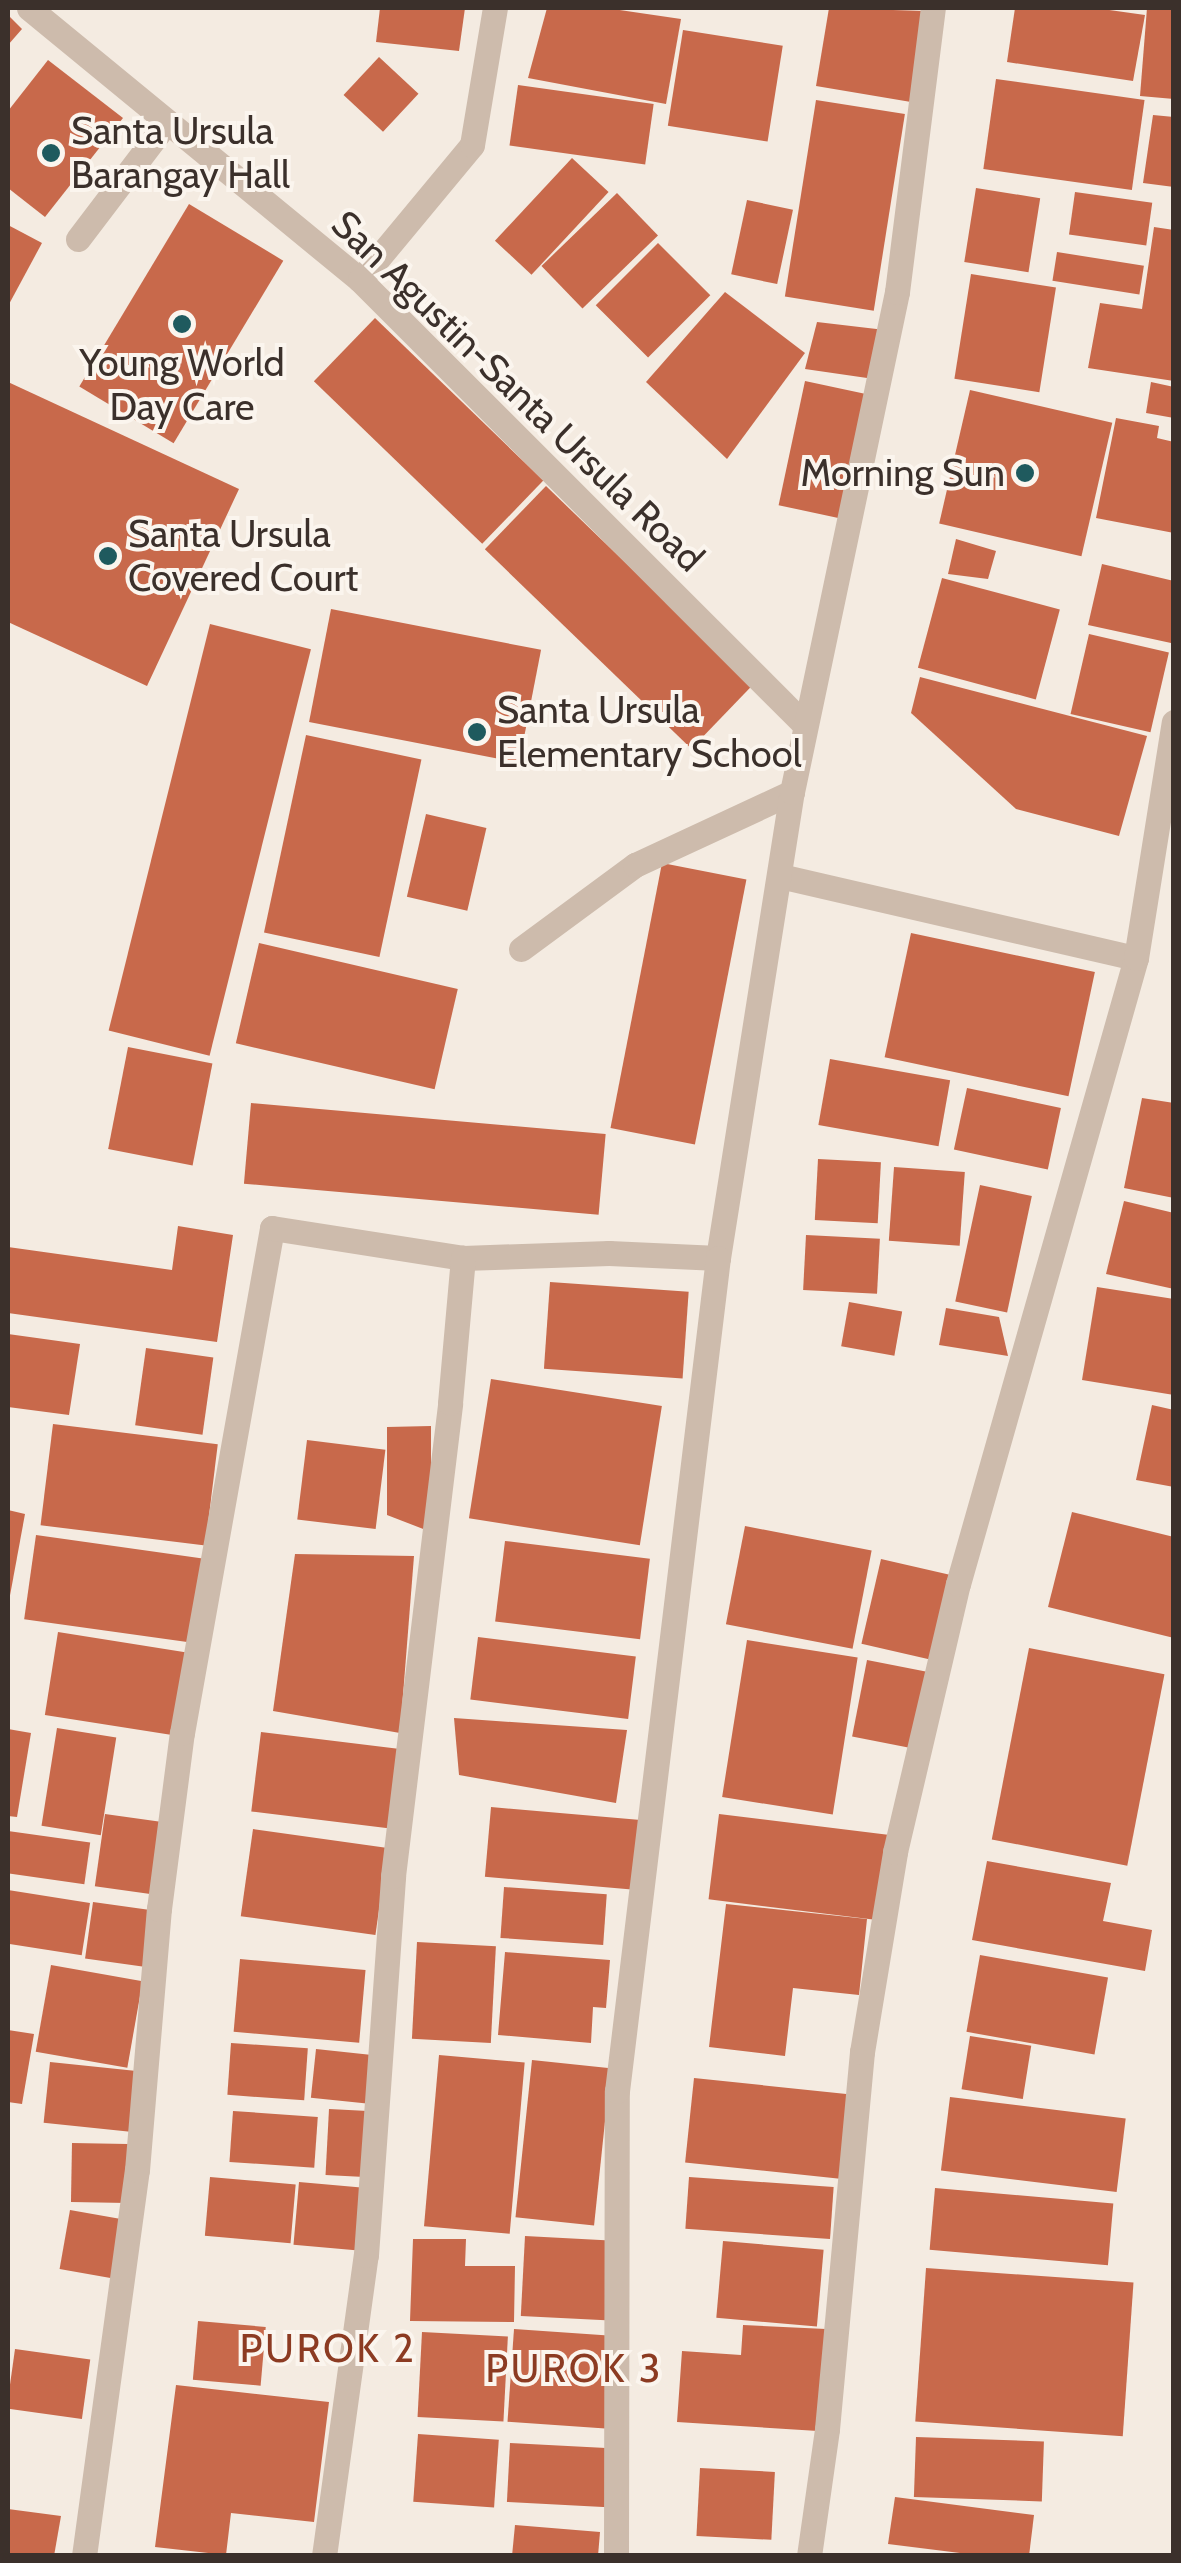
<!DOCTYPE html>
<style>
body{margin:0}
#map{position:relative;width:1181px;height:2563px;overflow:hidden;background:#f4ebe1;font-family:Cabin,sans-serif}
div>[style]{position:absolute}
[style*='--x']{left:calc(var(--x)*1px);top:calc(var(--y)*1px);width:calc(var(--w)*1px);rotate:calc(var(--a)*1deg)}
.building>*{inset:0;background:#c8694b;transform-origin:0 0}
.minor>*{height:25px;margin:-12.5px;padding:0 12.5px;transform-origin:12.5px;border-radius:12.5px;background:#cdbbac}
.dots>*{width:28px;height:28px;translate:-50% -50%;box-sizing:border-box;border:5px solid #fbf5ee;border-radius:50%}
span{translate:-50% -50%;white-space:nowrap;text-align:center;line-height:1.15;-webkit-text-stroke:8px #fbf5ee;paint-order:stroke}
.poi-label{font-size:38px;color:#3b302b}
.left{translate:0 -50%;text-align:left}
.right{translate:-100% -50%;text-align:right}
.street-label{font-size:38px;color:#3b302b}
.neighbourhood-label{font-size:40px;color:#8c3b22;letter-spacing:2.5px}
.frame{position:absolute;inset:0;border:10px solid #3b302b;pointer-events:none}
</style>
<div id="map">
<div class="building">
<div style="clip-path:polygon(380px 8px,465px 8px,459px 51px,376px 42px)"></div>
<div style="clip-path:polygon(547px 8px,606px 8px,681px 19px,666px 104px,528px 78px)"></div>
<div style="clip-path:polygon(829px 8px,925px 11px,911px 102px,816px 86px)"></div>
<div style="clip-path:polygon(1015px 8px,1095px 8px,1145px 15px,1133px 81px,1007px 62px)"></div>
<div style="clip-path:polygon(1147px 8px,1174px 8px,1174px 99px,1140px 96px)"></div>
<div style="clip-path:polygon(8px 15px,22px 29px,8px 45px)"></div>
<div style="left:683px;top:30px;width:101px;height:97px;rotate:9deg"></div>
<div style="left:379px;top:57px;width:54px;height:52px;rotate:43deg"></div>
<div style="clip-path:polygon(48px 60px,123px 118px,45px 217px,8px 188px,8px 111px)"></div>
<div style="left:996px;top:79px;width:150px;height:91px;rotate:8deg"></div>
<div style="left:518px;top:85px;width:137px;height:61px;rotate:8deg"></div>
<div style="left:816px;top:100px;width:90px;height:199px;rotate:9deg"></div>
<div style="clip-path:polygon(1153px 115px,1174px 117px,1174px 187px,1143px 183px)"></div>
<div style="left:572px;top:158px;width:50px;height:113px;rotate:43deg"></div>
<div style="left:976px;top:188px;width:65px;height:75px;rotate:9deg"></div>
<div style="left:1075px;top:192px;width:78px;height:43px;rotate:8deg"></div>
<div style="left:617px;top:193px;width:59px;height:105px;rotate:46deg"></div>
<div style="left:747px;top:200px;width:47px;height:76px;rotate:12deg"></div>
<div style="left:189px;top:204px;width:110px;height:213px;rotate:31deg"></div>
<div style="clip-path:polygon(8px 225px,42px 243px,8px 306px)"></div>
<div style="clip-path:polygon(1154px 227px,1174px 230px,1174px 381px,1088px 368px,1100px 303px,1142px 309px)"></div>
<div style="left:658px;top:243px;width:74px;height:88px;rotate:45deg"></div>
<div style="left:1057px;top:252px;width:88px;height:29px;rotate:9deg"></div>
<div style="left:971px;top:274px;width:86px;height:106px;rotate:9deg"></div>
<div style="clip-path:polygon(725px 292px,805px 353px,727px 459px,646px 382px)"></div>
<div style="left:375px;top:318px;width:234px;height:88px;rotate:44deg"></div>
<div style="clip-path:polygon(817px 322px,885px 330px,874px 379px,805px 369px)"></div>
<div style="left:805px;top:381px;width:67px;height:127px;rotate:12deg"></div>
<div style="clip-path:polygon(8px 382px,239px 489px,147px 686px,8px 622px)"></div>
<div style="clip-path:polygon(1151px 382px,1174px 387px,1174px 418px,1146px 413px)"></div>
<div style="left:970px;top:390px;width:146px;height:137px;rotate:13deg"></div>
<div style="clip-path:polygon(1116px 418px,1159px 426px,1157px 438px,1174px 442px,1174px 533px,1096px 518px)"></div>
<div style="left:546px;top:486px;width:287px;height:88px;rotate:44deg"></div>
<div style="clip-path:polygon(956px 539px,996px 551px,988px 579px,948px 574px)"></div>
<div style="clip-path:polygon(1102px 564px,1174px 581px,1171px 643px,1088px 625px)"></div>
<div style="left:942px;top:578px;width:122px;height:93px;rotate:15deg"></div>
<div style="left:331px;top:609px;width:214px;height:115px;rotate:11deg"></div>
<div style="left:210px;top:624px;width:104px;height:419px;rotate:14deg"></div>
<div style="left:1089px;top:634px;width:82px;height:82px;rotate:13deg"></div>
<div style="clip-path:polygon(920px 677px,1147px 736px,1119px 836px,1016px 809px,911px 713px)"></div>
<div style="left:306px;top:735px;width:118px;height:202px;rotate:12deg"></div>
<div style="left:426px;top:814px;width:62px;height:85px;rotate:13deg"></div>
<div style="left:662px;top:863px;width:86px;height:270px;rotate:11deg"></div>
<div style="left:911px;top:933px;width:188px;height:127px;rotate:12deg"></div>
<div style="left:259px;top:943px;width:204px;height:103px;rotate:13deg"></div>
<div style="left:128px;top:1047px;width:86px;height:104px;rotate:11deg"></div>
<div style="left:830px;top:1059px;width:122px;height:67px;rotate:10deg"></div>
<div style="left:967px;top:1088px;width:96px;height:63px;rotate:12deg"></div>
<div style="clip-path:polygon(1142px 1098px,1174px 1103px,1174px 1198px,1124px 1188px)"></div>
<div style="left:251px;top:1103px;width:356px;height:81px;rotate:5deg"></div>
<div style="left:818px;top:1159px;width:63px;height:61px;rotate:3deg"></div>
<div style="left:894px;top:1167px;width:71px;height:74px;rotate:4deg"></div>
<div style="left:980px;top:1185px;width:53px;height:119px;rotate:12deg"></div>
<div style="clip-path:polygon(1124px 1201px,1174px 1213px,1174px 1289px,1106px 1274px)"></div>
<div style="clip-path:polygon(178px 1226px,233px 1235px,217px 1342px,8px 1313px,8px 1247px,172px 1270px)"></div>
<div style="left:806px;top:1235px;width:74px;height:55px;rotate:3deg"></div>
<div style="left:550px;top:1282px;width:139px;height:87px;rotate:4deg"></div>
<div style="clip-path:polygon(1097px 1287px,1174px 1299px,1174px 1395px,1082px 1380px)"></div>
<div style="left:849px;top:1302px;width:54px;height:45px;rotate:10deg"></div>
<div style="clip-path:polygon(946px 1308px,999px 1317px,1008px 1356px,939px 1345px)"></div>
<div style="clip-path:polygon(8px 1334px,80px 1344px,69px 1415px,8px 1407px)"></div>
<div style="left:146px;top:1348px;width:68px;height:78px;rotate:8deg"></div>
<div style="left:491px;top:1379px;width:173px;height:141px;rotate:9deg"></div>
<div style="clip-path:polygon(1152px 1405px,1174px 1410px,1174px 1487px,1136px 1480px)"></div>
<div style="left:53px;top:1424px;width:166px;height:102px;rotate:7deg"></div>
<div style="clip-path:polygon(431px 1426px,431px 1532px,387px 1515px,387px 1427px)"></div>
<div style="left:307px;top:1440px;width:79px;height:80px;rotate:7deg"></div>
<div style="clip-path:polygon(8px 1510px,25px 1514px,9px 1601px,8px 1601px)"></div>
<div style="clip-path:polygon(1072px 1512px,1174px 1537px,1174px 1638px,1048px 1607px)"></div>
<div style="left:745px;top:1526px;width:129px;height:100px;rotate:11deg"></div>
<div style="left:36px;top:1535px;width:170px;height:85px;rotate:8deg"></div>
<div style="left:505px;top:1541px;width:146px;height:81px;rotate:7deg"></div>
<div style="clip-path:polygon(295px 1554px,414px 1556px,400px 1733px,273px 1711px)"></div>
<div style="left:881px;top:1559px;width:76px;height:87px;rotate:13deg"></div>
<div style="left:58px;top:1632px;width:132px;height:84px;rotate:9deg"></div>
<div style="left:478px;top:1637px;width:159px;height:63px;rotate:7deg"></div>
<div style="left:747px;top:1640px;width:112px;height:159px;rotate:9deg"></div>
<div style="left:1029px;top:1648px;width:138px;height:195px;rotate:11deg"></div>
<div style="left:867px;top:1660px;width:61px;height:78px;rotate:11deg"></div>
<div style="clip-path:polygon(454px 1718px,627px 1730px,616px 1803px,459px 1775px)"></div>
<div style="left:57px;top:1728px;width:60px;height:99px;rotate:9deg"></div>
<div style="clip-path:polygon(8px 1729px,31px 1733px,17px 1817px,8px 1816px)"></div>
<div style="left:261px;top:1732px;width:140px;height:80px;rotate:7deg"></div>
<div style="left:491px;top:1807px;width:156px;height:70px;rotate:5deg"></div>
<div style="left:105px;top:1814px;width:65px;height:73px;rotate:8deg"></div>
<div style="left:719px;top:1814px;width:174px;height:86px;rotate:7deg"></div>
<div style="left:253px;top:1829px;width:136px;height:88px;rotate:8deg"></div>
<div style="left:8px;top:1831px;width:83px;height:42px;rotate:8deg"></div>
<div style="clip-path:polygon(987px 1861px,1111px 1883px,1103px 1921px,1152px 1930px,1145px 1971px,972px 1940px)"></div>
<div style="left:504px;top:1887px;width:103px;height:51px;rotate:4deg"></div>
<div style="left:8px;top:1890px;width:83px;height:53px;rotate:9deg"></div>
<div style="left:93px;top:1902px;width:65px;height:57px;rotate:8deg"></div>
<div style="clip-path:polygon(726px 1904px,867px 1919px,859px 1995px,793px 1988px,785px 2056px,709px 2047px)"></div>
<div style="left:417px;top:1942px;width:79px;height:97px;rotate:3deg"></div>
<div style="clip-path:polygon(505px 1952px,610px 1960px,606px 2008px,593px 2007px,591px 2043px,498px 2035px)"></div>
<div style="left:980px;top:1955px;width:130px;height:78px;rotate:10deg"></div>
<div style="left:240px;top:1959px;width:126px;height:73px;rotate:5deg"></div>
<div style="left:51px;top:1965px;width:93px;height:88px;rotate:10deg"></div>
<div style="clip-path:polygon(8px 2030px,34px 2034px,22px 2104px,8px 2102px)"></div>
<div style="left:970px;top:2036px;width:62px;height:54px;rotate:9deg"></div>
<div style="left:231px;top:2043px;width:77px;height:52px;rotate:4deg"></div>
<div style="left:316px;top:2049px;width:61px;height:49px;rotate:6deg"></div>
<div style="left:439px;top:2055px;width:86px;height:172px;rotate:5deg"></div>
<div style="left:532px;top:2060px;width:79px;height:158px;rotate:6deg"></div>
<div style="left:50px;top:2062px;width:87px;height:61px;rotate:6deg"></div>
<div style="left:694px;top:2078px;width:158px;height:85px;rotate:6deg"></div>
<div style="left:950px;top:2097px;width:177px;height:74px;rotate:7deg"></div>
<div style="left:329px;top:2109px;width:44px;height:66px;rotate:3deg"></div>
<div style="left:233px;top:2111px;width:85px;height:51px;rotate:4deg"></div>
<div style="left:72px;top:2143px;width:56px;height:59px;rotate:1deg"></div>
<div style="left:210px;top:2177px;width:86px;height:59px;rotate:5deg"></div>
<div style="left:689px;top:2177px;width:145px;height:52px;rotate:4deg"></div>
<div style="left:299px;top:2182px;width:68px;height:63px;rotate:5deg"></div>
<div style="left:935px;top:2188px;width:179px;height:62px;rotate:5deg"></div>
<div style="left:70px;top:2210px;width:56px;height:60px;rotate:10deg"></div>
<div style="left:525px;top:2236px;width:85px;height:80px;rotate:3deg"></div>
<div style="clip-path:polygon(413px 2239px,466px 2239px,465px 2266px,515px 2266px,514px 2322px,410px 2321px)"></div>
<div style="left:723px;top:2241px;width:101px;height:77px;rotate:5deg"></div>
<div style="left:926px;top:2268px;width:208px;height:154px;rotate:4deg"></div>
<div style="left:198px;top:2321px;width:68px;height:59px;rotate:5deg"></div>
<div style="clip-path:polygon(743px 2325px,826px 2329px,818px 2431px,677px 2422px,682px 2351px,741px 2355px)"></div>
<div style="left:514px;top:2329px;width:98px;height:93px;rotate:4deg"></div>
<div style="left:422px;top:2332px;width:86px;height:85px;rotate:3deg"></div>
<div style="left:15px;top:2349px;width:76px;height:60px;rotate:8deg"></div>
<div style="clip-path:polygon(176px 2385px,329px 2402px,314px 2522px,231px 2513px,226px 2555px,155px 2547px)"></div>
<div style="left:418px;top:2434px;width:81px;height:68px;rotate:4deg"></div>
<div style="left:916px;top:2437px;width:128px;height:60px;rotate:2deg"></div>
<div style="left:510px;top:2443px;width:101px;height:59px;rotate:3deg"></div>
<div style="left:700px;top:2468px;width:75px;height:68px;rotate:3deg"></div>
<div style="clip-path:polygon(895px 2497px,1034px 2515px,1029px 2556px,984px 2556px,888px 2544px)"></div>
<div style="clip-path:polygon(8px 2509px,61px 2516px,54px 2556px,8px 2556px)"></div>
<div style="clip-path:polygon(515px 2525px,600px 2532px,598px 2556px,512px 2556px)"></div>
</div>
<div class="minor">
<div style="--x:29;--y:8;--w:428;--a:39.4"></div>
<div style="--x:360;--y:280;--w:629;--a:45"></div>
<div style="--x:78;--y:239;--w:146;--a:-52.8"></div>
<div style="--x:360;--y:280;--w:175;--a:-50.3"></div>
<div style="--x:472;--y:145;--w:139;--a:-80.5"></div>
<div style="--x:780;--y:876;--w:365;--a:13"></div>
<div style="--x:521;--y:949;--w:142;--a:-36.4"></div>
<div style="--x:635;--y:865;--w:173;--a:-24.9"></div>
<div style="--x:84;--y:2556;--w:390;--a:-82.2"></div>
<div style="--x:137;--y:2170;--w:262;--a:-85.2"></div>
<div style="--x:159;--y:1909;--w:177;--a:-82.6"></div>
<div style="--x:182;--y:1733;--w:513;--a:-79.89"></div>
<div style="--x:272;--y:1228;--w:193;--a:8.9"></div>
<div style="--x:463;--y:1258;--w:146;--a:-2"></div>
<div style="--x:609;--y:1253;--w:109;--a:2.6"></div>
<div style="--x:718;--y:1258;--w:472;--a:-81"></div>
<div style="--x:792;--y:792;--w:511;--a:-78.14"></div>
<div style="--x:897;--y:292;--w:286;--a:-82.8"></div>
<div style="--x:324;--y:2556;--w:304;--a:-82.1"></div>
<div style="--x:366;--y:2255;--w:380;--a:-85.9"></div>
<div style="--x:393;--y:1876;--w:476;--a:-83.1"></div>
<div style="--x:450;--y:1403;--w:146;--a:-84.9"></div>
<div style="--x:616;--y:2556;--w:465;--a:-89.9"></div>
<div style="--x:617;--y:2091;--w:839;--a:-83.09"></div>
<div style="--x:809;--y:2556;--w:128;--a:-81.9"></div>
<div style="--x:827;--y:2429;--w:379;--a:-84.7"></div>
<div style="--x:862;--y:2052;--w:203;--a:-80.6"></div>
<div style="--x:895;--y:1852;--w:275;--a:-76.8"></div>
<div style="--x:958;--y:1584;--w:651;--a:-74.13"></div>
<div style="--x:1136;--y:958;--w:239;--a:-80.9"></div>
</div>
<div class="dots">
<div style="left:51px;top:153px;background:#1f5a5e"></div>
<div style="left:182px;top:324px;background:#1f5a5e"></div>
<div style="left:1025px;top:473px;background:#1f5a5e"></div>
<div style="left:108px;top:556px;background:#1f5a5e"></div>
<div style="left:477px;top:732px;background:#1f5a5e"></div>
</div>
<div class="poi-label">
<span class="left" style="left:71px;top:153px">Santa Ursula<br>Barangay Hall</span>
<span style="left:182px;top:385px">Young World<br>Day Care</span>
<span class="right" style="left:1005px;top:473px">Morning Sun</span>
<span class="left" style="left:128px;top:556px">Santa Ursula<br>Covered Court</span>
<span class="left" style="left:497px;top:732px">Santa Ursula<br>Elementary School</span>
</div>
<div class="street-label">
<span style="left:518px;top:391px;rotate:44deg">San Agustin-Santa Ursula Road</span>
</div>
<div class="neighbourhood-label">
<span style="left:328px;top:2348px">PUROK 2</span>
<span style="left:574px;top:2368px">PUROK 3</span>
</div>
<div class="frame"></div>
</div>
